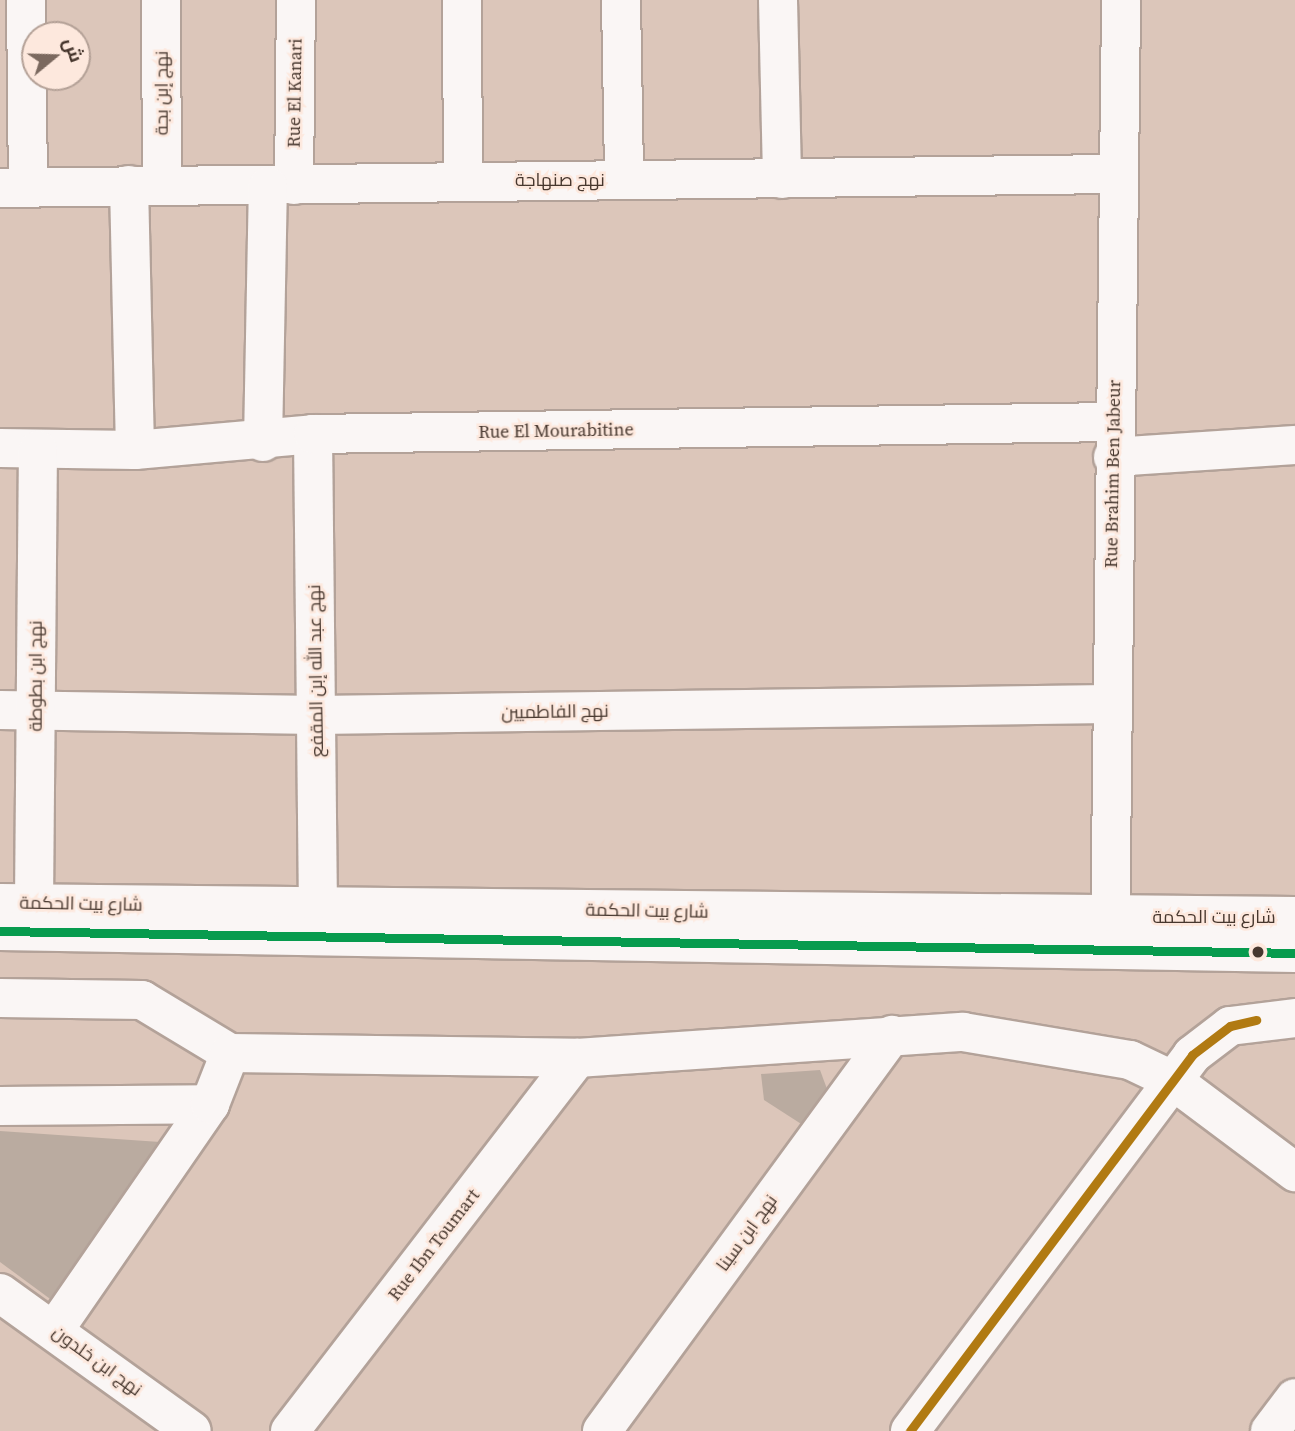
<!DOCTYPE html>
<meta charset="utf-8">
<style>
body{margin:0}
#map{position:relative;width:1295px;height:1431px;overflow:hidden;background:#dcc6ba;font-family:"Source Serif 4",Cairo,serif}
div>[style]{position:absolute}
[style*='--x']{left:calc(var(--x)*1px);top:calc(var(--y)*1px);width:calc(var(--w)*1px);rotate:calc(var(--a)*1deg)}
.building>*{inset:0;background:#baaba0}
.roads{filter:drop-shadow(2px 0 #b3a299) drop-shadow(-2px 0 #b3a299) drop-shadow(0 2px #b3a299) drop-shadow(0 -2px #b3a299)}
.minor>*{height:38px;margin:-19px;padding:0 19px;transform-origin:19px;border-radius:19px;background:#faf6f5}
.major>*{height:38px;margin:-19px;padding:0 19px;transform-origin:19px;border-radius:19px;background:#faf6f5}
.bus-1>*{height:9px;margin:-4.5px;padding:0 4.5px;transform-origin:4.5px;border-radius:4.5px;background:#079b4e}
.bus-2>*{height:9px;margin:-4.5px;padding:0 4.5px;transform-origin:4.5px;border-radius:4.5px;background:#b17a12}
.dots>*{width:19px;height:19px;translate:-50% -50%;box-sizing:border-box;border:4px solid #fde8dd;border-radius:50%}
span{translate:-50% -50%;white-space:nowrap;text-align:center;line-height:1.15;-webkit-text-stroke:5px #fde8dd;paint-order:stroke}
.street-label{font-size:18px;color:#47372e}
.north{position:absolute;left:21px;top:21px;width:70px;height:70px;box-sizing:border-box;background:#fde8dd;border:2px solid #b4a197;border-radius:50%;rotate:71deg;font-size:19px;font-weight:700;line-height:28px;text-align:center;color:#47372e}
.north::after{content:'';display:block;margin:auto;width:24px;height:32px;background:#7b695f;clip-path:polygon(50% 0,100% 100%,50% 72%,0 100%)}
</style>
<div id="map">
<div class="building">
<div style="clip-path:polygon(820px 1070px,830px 1097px,809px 1129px,764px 1100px,761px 1074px)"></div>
<div style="clip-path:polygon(0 1131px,160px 1142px,166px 1152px,57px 1304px,0 1262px)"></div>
</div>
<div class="roads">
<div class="minor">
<div style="--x:26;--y:0;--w:186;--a:89.4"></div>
<div style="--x:161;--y:0;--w:186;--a:89.7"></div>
<div style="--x:462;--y:0;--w:180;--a:89.7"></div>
<div style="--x:621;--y:0;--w:179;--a:89"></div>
<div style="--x:778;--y:0;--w:179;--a:88.7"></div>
<div style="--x:129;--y:185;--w:265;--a:88.7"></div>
<div style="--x:294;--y:185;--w:185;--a:-89.4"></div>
<div style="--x:0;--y:188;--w:1119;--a:-0.72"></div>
<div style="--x:313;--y:434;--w:474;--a:89.4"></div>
<div style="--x:263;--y:442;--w:256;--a:-88.9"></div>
<div style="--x:0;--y:448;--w:135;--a:0.8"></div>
<div style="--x:135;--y:450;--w:179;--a:-5.1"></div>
<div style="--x:313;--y:434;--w:800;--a:-0.86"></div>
<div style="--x:1113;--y:457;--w:182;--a:-3.8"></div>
<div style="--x:0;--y:710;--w:317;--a:0.9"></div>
<div style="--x:317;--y:715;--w:792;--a:-0.8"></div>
<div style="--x:34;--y:903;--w:453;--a:-89.5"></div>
<div style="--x:1110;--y:946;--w:946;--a:-89.33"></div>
<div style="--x:0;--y:998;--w:142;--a:0.8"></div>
<div style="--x:142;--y:1000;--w:103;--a:31.1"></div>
<div style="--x:0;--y:1106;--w:210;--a:-0.5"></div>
<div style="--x:0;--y:1293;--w:236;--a:35.7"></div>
<div style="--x:55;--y:1329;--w:273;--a:-55.4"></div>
<div style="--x:210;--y:1104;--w:55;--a:-68.6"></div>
<div style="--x:230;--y:1053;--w:347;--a:0.8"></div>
<div style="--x:577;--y:1058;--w:387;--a:-3.9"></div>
<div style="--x:963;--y:1032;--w:169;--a:9.5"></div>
<div style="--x:1130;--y:1060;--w:47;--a:25.5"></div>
<div style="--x:1172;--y:1080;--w:154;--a:36.8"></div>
<div style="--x:290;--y:1431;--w:471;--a:-52.4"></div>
<div style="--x:602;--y:1431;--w:491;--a:-53.8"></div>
<div style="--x:910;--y:1431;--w:470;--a:-53.1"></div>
<div style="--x:1192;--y:1055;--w:48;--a:-37.3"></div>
<div style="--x:1230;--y:1026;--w:65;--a:-7"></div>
<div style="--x:1270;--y:1431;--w:41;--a:-52.9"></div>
</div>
<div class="major">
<div style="--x:0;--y:903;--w:1295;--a:0.58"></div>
<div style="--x:0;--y:931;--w:1295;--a:0.97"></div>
</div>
</div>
<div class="bus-1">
<div style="--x:0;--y:931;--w:1295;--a:0.97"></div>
</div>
<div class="bus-2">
<div style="--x:910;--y:1431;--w:470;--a:-53.1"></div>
<div style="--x:1192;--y:1055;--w:48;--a:-37.3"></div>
<div style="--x:1230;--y:1026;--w:27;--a:-13"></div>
</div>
<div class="dots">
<div style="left:1258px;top:952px;background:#47372e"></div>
</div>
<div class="street-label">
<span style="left:162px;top:93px;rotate:-90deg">نهج إبن بجة</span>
<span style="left:295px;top:93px;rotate:-89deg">Rue El Kanari</span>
<span style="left:560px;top:180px">نهج صنهاجة</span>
<span style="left:556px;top:431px;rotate:-1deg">Rue El Mourabitine</span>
<span style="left:1113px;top:474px;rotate:-89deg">Rue Brahim Ben Jabeur</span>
<span style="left:316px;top:671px;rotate:-91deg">نهج عبد الله إبن المقفع</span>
<span style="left:36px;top:676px;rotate:-90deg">نهج ابن بطوطة</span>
<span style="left:555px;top:712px;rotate:-1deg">نهج الفاطميين</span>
<span style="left:81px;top:904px;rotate:1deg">شارع بيت الحكمة</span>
<span style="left:647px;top:911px;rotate:1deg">شارع بيت الحكمة</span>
<span style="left:1214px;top:917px">شارع بيت الحكمة</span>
<span style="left:747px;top:1233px;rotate:-54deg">نهج ابن سينا</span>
<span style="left:434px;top:1245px;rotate:-52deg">Rue Ibn Toumart</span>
<span style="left:97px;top:1361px;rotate:36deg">نهج ابن خلدون</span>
</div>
<div class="north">ش</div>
</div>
